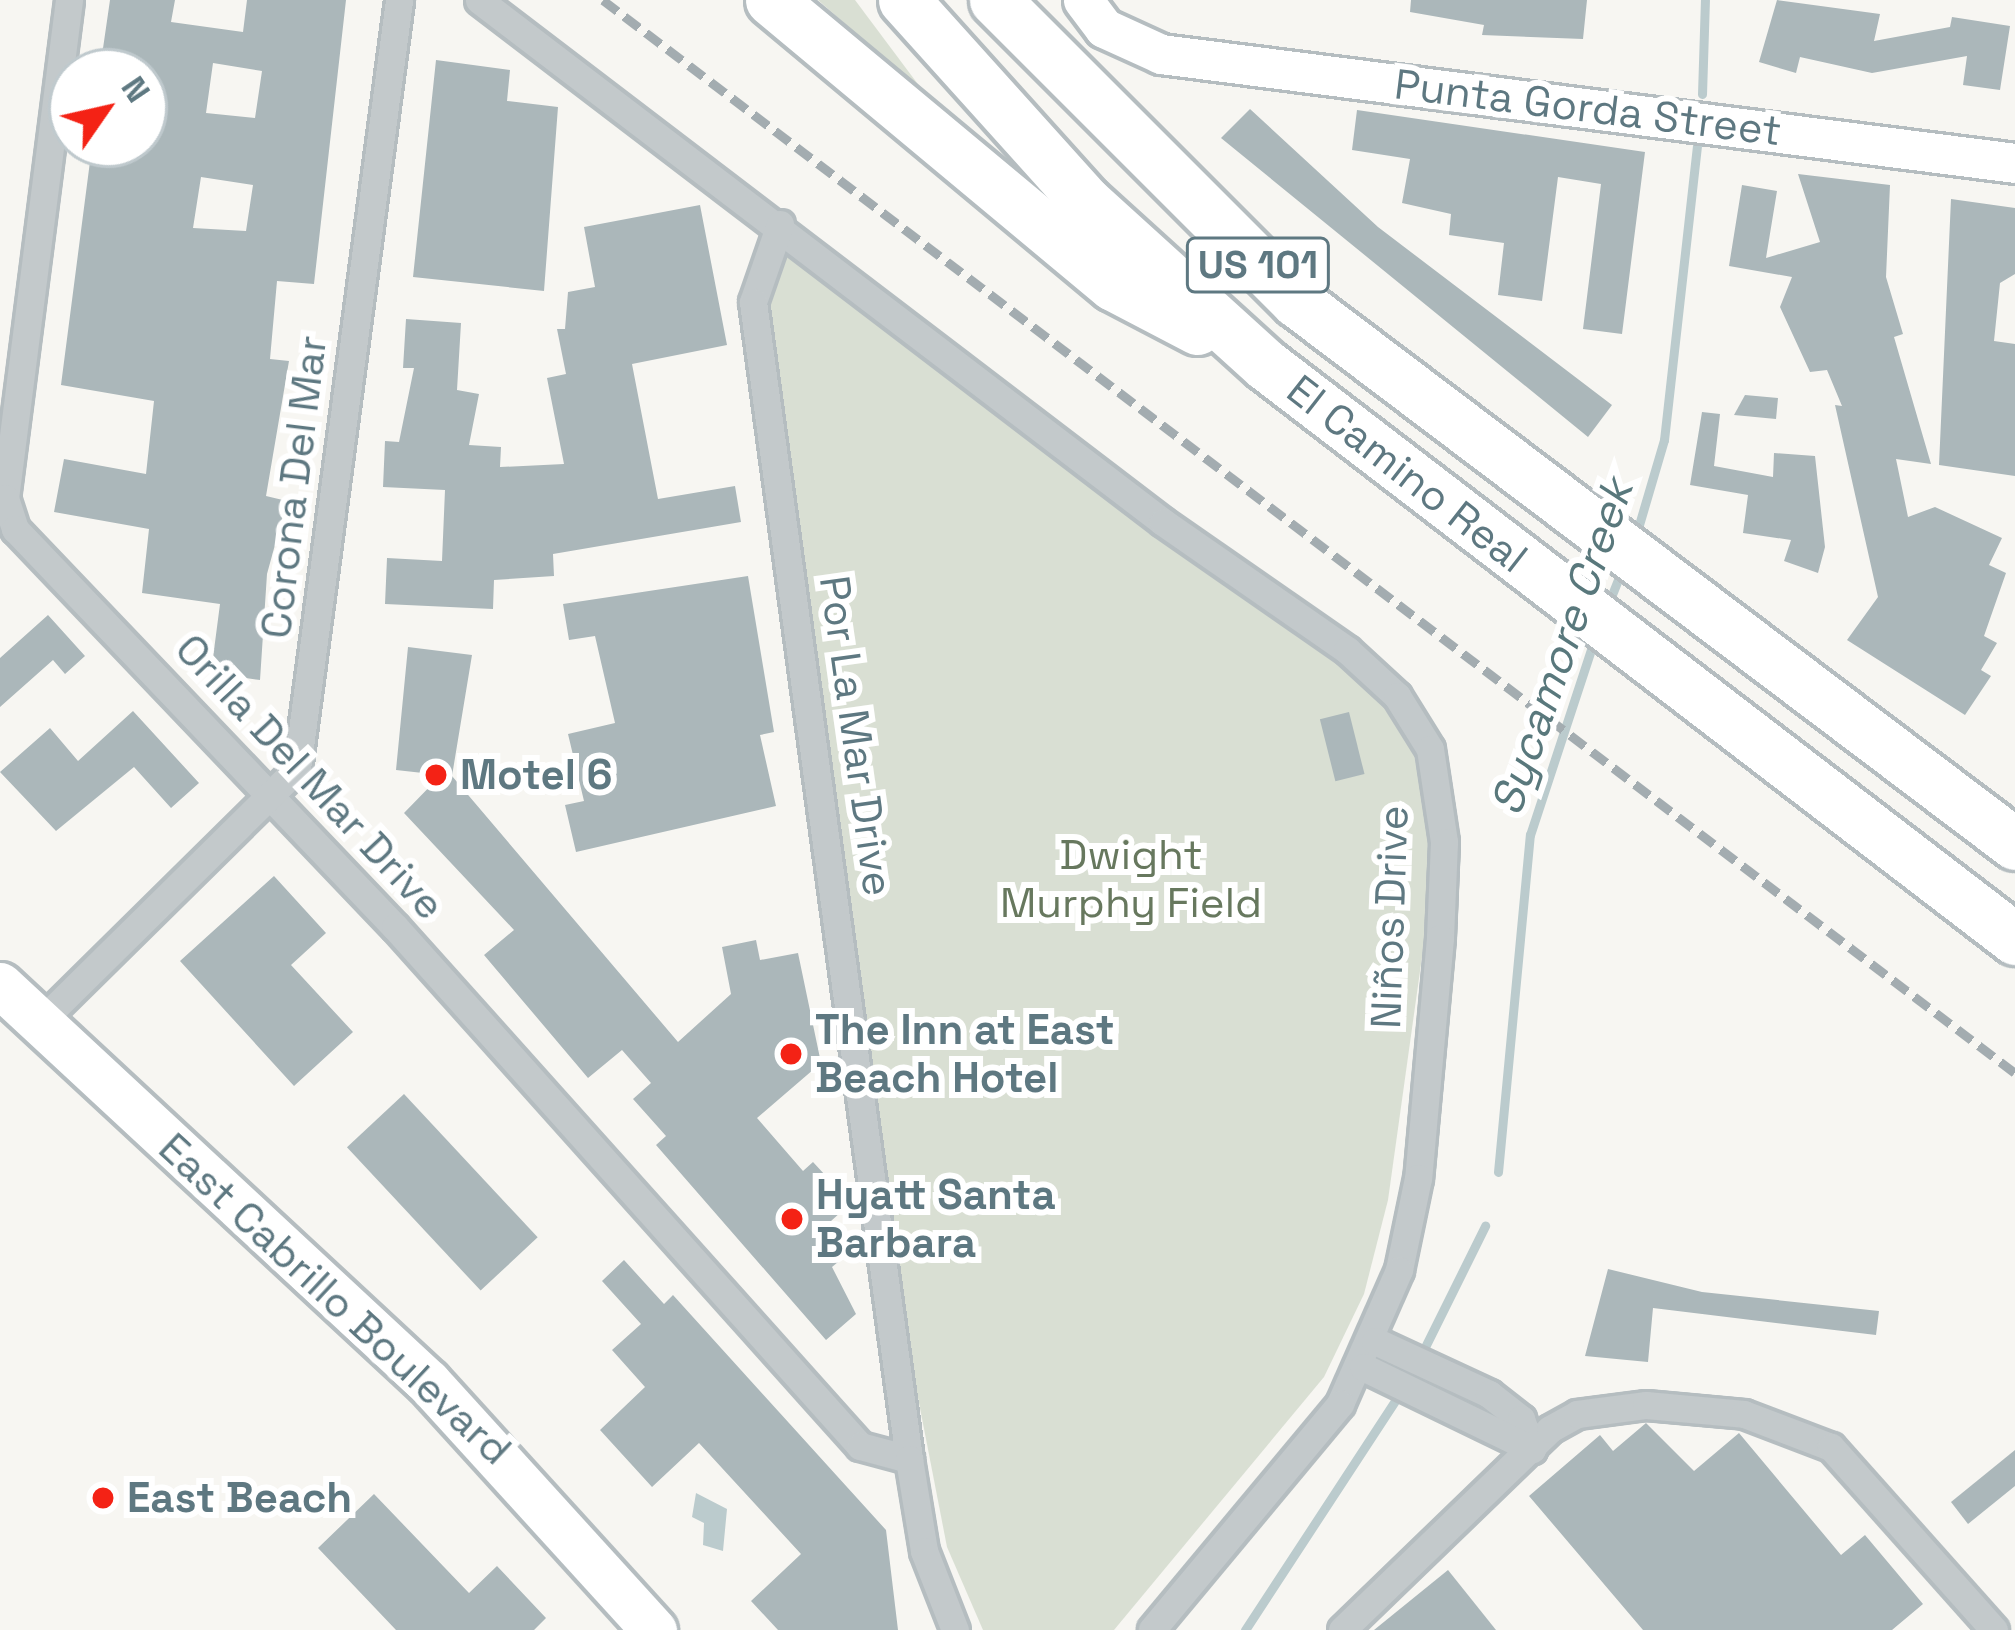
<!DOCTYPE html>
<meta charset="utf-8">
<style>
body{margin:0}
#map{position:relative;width:2015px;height:1630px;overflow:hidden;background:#f7f6f2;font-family:"Space Grotesk",sans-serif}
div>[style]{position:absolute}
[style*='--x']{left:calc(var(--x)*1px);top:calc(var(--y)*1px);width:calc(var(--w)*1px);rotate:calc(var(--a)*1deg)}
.green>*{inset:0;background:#d9dfd3}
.water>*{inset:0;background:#bbcbcd}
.stream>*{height:9px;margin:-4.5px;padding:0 4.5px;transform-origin:4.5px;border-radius:4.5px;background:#bbcbcd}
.building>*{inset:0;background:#abb7ba;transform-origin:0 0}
.roads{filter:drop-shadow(3px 0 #b5bdc0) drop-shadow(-3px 0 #b5bdc0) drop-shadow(0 3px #b5bdc0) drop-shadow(0 -3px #b5bdc0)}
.street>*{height:27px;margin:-13.5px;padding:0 13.5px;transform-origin:13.5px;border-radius:13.5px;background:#c3c9cb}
.secondary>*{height:39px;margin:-19.5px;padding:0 19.5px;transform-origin:19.5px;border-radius:19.5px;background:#fff}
.primary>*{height:45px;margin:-22.5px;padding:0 22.5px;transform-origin:22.5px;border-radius:22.5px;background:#fff}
.highway>*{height:51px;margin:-25.5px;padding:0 25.5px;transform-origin:25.5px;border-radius:25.5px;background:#fff}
.rail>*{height:9px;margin-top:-4.5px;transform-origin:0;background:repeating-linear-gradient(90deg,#a3acb0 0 18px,transparent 0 27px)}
.dots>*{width:33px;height:33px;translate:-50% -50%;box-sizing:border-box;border:6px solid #fff;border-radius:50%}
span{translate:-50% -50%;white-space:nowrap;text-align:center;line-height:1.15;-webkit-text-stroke:12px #fff;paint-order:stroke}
.shield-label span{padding:3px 9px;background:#fff;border:3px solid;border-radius:9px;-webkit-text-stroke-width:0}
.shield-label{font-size:39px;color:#5e7881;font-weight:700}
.street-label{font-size:42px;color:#5e7881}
.poi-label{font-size:42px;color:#5e7881;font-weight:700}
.left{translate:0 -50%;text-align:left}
.park-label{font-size:42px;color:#67785e}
.water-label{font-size:45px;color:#59787c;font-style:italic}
.north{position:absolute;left:48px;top:48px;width:120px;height:120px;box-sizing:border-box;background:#fff;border:3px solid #bfc9cd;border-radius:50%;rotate:56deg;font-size:33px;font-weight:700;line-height:48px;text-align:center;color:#5e7881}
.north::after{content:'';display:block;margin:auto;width:42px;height:54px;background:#f42215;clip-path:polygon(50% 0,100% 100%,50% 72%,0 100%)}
</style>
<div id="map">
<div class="green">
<div style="clip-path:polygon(818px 0,855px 0,926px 95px)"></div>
<div style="clip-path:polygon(780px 224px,1367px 684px,1413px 748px,1430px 843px,1428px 914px,1388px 1200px,1364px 1294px,1324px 1377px,1114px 1630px,983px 1630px,947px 1547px,876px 1182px,753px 302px)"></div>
</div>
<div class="water">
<div style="clip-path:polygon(696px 1493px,727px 1509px,723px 1551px,703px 1545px,704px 1523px,692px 1517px)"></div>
</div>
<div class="stream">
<div style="--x:1702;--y:94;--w:94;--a:-88.2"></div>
<div style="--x:1636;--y:535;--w:99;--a:-73.6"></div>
<div style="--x:1664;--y:440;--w:297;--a:-83.6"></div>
<div style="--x:1607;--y:607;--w:43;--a:-68.2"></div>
<div style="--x:1498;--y:1172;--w:339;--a:-84.6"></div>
<div style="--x:1530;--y:835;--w:205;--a:-71.8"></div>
<div style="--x:1423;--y:1351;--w:140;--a:-63.6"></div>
<div style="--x:1245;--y:1630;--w:277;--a:-56.8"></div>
</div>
<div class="building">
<div style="clip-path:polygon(evenodd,110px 0,175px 0,171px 22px,243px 32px,247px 0,346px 0,314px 284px,277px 281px,270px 359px,289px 361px,266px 496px,287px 501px,267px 574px,260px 680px,211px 673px,220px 604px,142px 593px,149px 529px,54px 512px,64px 459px,146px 474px,154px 401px,61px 385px,92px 146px,144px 154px,144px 72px,100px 69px,110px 0,213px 63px,262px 71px,255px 118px,206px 113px,213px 63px,110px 0,201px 177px,253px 185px,246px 231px,193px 228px,201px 177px)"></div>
<div style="clip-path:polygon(1411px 0,1587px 0,1583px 39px,1482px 35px,1484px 25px,1410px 12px)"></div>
<div style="clip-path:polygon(1777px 0,1880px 14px,1874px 41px,1950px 27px,1952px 17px,2010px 26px,2000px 90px,1963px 85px,1967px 56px,1872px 73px,1800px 57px,1796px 73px,1759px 62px)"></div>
<div style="clip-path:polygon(436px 60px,510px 70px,507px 101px,558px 107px,544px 291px,413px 277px)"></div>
<div style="clip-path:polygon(1250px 109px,1378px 227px,1612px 405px,1588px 437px,1221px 138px)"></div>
<div style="clip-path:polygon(1357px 110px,1645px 152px,1622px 334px,1583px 329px,1601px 184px,1558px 177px,1542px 301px,1498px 295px,1504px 243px,1449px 235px,1451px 214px,1402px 203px,1410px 159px,1352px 150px)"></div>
<div style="clip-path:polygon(1798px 174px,1890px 185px,1886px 277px,1903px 334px,1894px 337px,1931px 464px,1896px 459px,1908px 517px,1935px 507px,2002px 538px,1989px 565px,2006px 573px,1984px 636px,1997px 643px,1981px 670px,1991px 676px,1965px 715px,1847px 640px,1878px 597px,1835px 405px,1842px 406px,1827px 370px,1810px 372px,1780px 307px,1792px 277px,1729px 266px,1742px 185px,1777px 191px,1766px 258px,1820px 242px)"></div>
<div style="clip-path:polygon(1951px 199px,2015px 208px,2015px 274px,2000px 283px,1994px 341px,2015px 344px,2015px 476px,1939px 465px)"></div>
<div style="clip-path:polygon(700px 205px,727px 345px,632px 364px,658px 499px,735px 486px,741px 522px,553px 554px,554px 576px,494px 580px,493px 609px,385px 604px,387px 558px,442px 561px,445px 490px,383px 487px,385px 441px,399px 442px,414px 368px,403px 368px,406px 319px,461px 323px,457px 390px,479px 394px,469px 445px,501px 447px,500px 467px,564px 464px,547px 378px,566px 374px,557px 329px,565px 329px,568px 292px,595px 287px,584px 227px)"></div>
<div style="clip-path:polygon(1745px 395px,1778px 398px,1776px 419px,1734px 415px)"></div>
<div style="clip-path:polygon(1702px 412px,1720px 414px,1714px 466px,1773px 477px,1774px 453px,1815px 456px,1825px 547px,1818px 573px,1784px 561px,1791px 540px,1743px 533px,1748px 495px,1690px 485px)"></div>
<div style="clip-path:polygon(748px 576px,774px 732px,760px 735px,776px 806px,576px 852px,565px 805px,584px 801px,568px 734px,615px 723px,595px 636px,569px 640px,563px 604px)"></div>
<div style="clip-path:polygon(48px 615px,85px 656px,65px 674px,53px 660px,0 707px,0 658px)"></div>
<div style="clip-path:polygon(408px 647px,472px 655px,452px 776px,678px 1042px,731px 994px,722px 947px,756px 940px,760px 960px,798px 953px,821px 1063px,757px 1118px,803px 1171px,813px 1162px,851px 1203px,821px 1230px,844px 1257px,832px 1267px,856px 1314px,826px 1340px,656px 1145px,666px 1136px,633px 1099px,651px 1083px,622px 1050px,588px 1078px,484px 955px,514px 930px,404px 813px,441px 775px,396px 770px)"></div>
<div style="clip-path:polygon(133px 711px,199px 783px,171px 808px,134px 767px,56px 831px,0 772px,50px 728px,78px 761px)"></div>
<div style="left:1349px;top:712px;width:64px;height:30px;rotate:76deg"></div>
<div style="clip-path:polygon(274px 876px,326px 933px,291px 965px,353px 1032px,294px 1086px,180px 961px)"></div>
<div style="left:404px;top:1094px;width:196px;height:78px;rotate:47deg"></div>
<div style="clip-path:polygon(624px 1260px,664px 1304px,673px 1295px,886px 1530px,898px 1630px,778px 1630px,751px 1601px,801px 1554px,699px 1443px,652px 1487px,600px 1430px,645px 1387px,612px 1350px,641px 1324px,602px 1281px)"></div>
<div style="clip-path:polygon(1608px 1269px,1702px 1292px,1879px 1311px,1876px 1335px,1653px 1308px,1648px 1362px,1585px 1356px)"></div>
<div style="clip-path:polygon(1646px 1423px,1694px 1471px,1739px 1433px,1841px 1555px,1865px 1535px,1923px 1604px,1892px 1630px,1643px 1630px,1529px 1496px,1600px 1435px,1613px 1451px)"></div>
<div style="clip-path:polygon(2015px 1450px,2015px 1486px,1968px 1524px,1951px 1502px)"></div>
<div style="clip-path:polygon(374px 1494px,469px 1593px,497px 1566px,546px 1618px,534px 1630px,396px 1630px,318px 1548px)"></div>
<div style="clip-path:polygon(1448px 1570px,1496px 1630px,1374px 1630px)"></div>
</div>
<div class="roads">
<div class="street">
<div style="--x:69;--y:0;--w:502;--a:97.32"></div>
<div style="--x:5;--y:498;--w:33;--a:72"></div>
<div style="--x:15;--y:529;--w:550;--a:46.33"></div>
<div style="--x:395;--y:927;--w:697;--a:48.14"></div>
<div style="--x:860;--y:1446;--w:51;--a:14.9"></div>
<div style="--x:479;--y:0;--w:860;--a:37.35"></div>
<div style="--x:1163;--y:522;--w:224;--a:34.8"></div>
<div style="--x:1347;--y:650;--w:68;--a:42.6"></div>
<div style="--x:1397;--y:696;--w:62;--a:58.1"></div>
<div style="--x:1430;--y:749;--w:94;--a:81.4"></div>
<div style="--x:1444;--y:842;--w:96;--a:92.4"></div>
<div style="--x:1440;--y:938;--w:241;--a:95.2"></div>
<div style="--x:1418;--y:1178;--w:94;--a:101.7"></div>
<div style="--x:1399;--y:1270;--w:146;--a:113.8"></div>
<div style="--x:1340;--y:1404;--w:294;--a:129.8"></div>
<div style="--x:780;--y:224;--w:83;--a:109.1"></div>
<div style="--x:753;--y:302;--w:1167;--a:82.32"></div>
<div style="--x:909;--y:1459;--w:93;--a:80.7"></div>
<div style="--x:924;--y:1551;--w:85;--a:68.6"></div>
<div style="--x:40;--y:1022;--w:361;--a:-44.6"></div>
<div style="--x:297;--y:769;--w:776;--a:-82.44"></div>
<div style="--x:1375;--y:1341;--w:126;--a:24.9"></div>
<div style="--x:1489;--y:1394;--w:41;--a:38"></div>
<div style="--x:1521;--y:1419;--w:32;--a:70"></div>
<div style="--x:1363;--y:1367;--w:188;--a:25.9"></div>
<div style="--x:1342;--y:1630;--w:289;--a:-44"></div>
<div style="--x:1550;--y:1429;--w:31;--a:-29"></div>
<div style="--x:1577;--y:1414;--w:70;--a:-7.4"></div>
<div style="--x:1646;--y:1405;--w:98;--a:5.2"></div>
<div style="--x:1744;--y:1414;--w:93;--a:20.8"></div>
<div style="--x:1831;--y:1447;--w:245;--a:48.3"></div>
</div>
<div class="secondary">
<div style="--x:1083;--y:0;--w:35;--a:53"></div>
<div style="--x:1104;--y:28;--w:63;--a:24.5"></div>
<div style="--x:1161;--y:54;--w:861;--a:7.27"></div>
</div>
<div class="primary">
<div style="--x:0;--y:985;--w:584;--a:42.85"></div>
<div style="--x:428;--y:1382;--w:336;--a:47.7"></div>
</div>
<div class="highway">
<div style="--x:771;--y:0;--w:445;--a:39.8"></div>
<div style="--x:1113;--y:285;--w:95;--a:27.6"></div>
<div style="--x:904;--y:0;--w:272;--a:48"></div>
<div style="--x:1086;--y:202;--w:243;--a:42.2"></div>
<div style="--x:1266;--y:365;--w:944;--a:37.46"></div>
<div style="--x:995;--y:0;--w:426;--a:45"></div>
<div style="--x:1296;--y:301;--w:901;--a:37.06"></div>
</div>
</div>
<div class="rail">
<div style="--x:603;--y:0;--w:1773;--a:37.23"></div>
</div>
<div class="dots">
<div style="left:436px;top:775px;background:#f42215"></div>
<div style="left:791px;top:1054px;background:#f42215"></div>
<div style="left:792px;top:1219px;background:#f42215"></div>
<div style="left:103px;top:1498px;background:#f42215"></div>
</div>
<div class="shield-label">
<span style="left:1258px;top:265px">US 101</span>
</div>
<div class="street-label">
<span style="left:1588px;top:108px;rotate:7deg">Punta Gorda Street</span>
<span style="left:1407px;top:474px;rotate:38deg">El Camino Real</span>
<span style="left:294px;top:487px;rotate:-83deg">Corona Del Mar</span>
<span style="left:856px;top:736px;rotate:82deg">Por La Mar Drive</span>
<span style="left:310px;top:777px;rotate:47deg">Orilla Del Mar Drive</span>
<span style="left:1390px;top:917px;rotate:-88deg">Niños Drive</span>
<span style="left:335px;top:1299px;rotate:43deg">East Cabrillo Boulevard</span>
</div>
<div class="poi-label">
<span class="left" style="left:460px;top:775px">Motel 6</span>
<span class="left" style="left:815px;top:1054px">The Inn at East<br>Beach Hotel</span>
<span class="left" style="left:816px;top:1219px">Hyatt Santa<br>Barbara</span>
<span class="left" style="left:127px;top:1498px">East Beach</span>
</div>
<div class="park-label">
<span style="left:1131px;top:879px">Dwight<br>Murphy Field</span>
</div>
<div class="water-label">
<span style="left:1562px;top:647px;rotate:-71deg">Sycamore Creek</span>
</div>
<div class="north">N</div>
</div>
